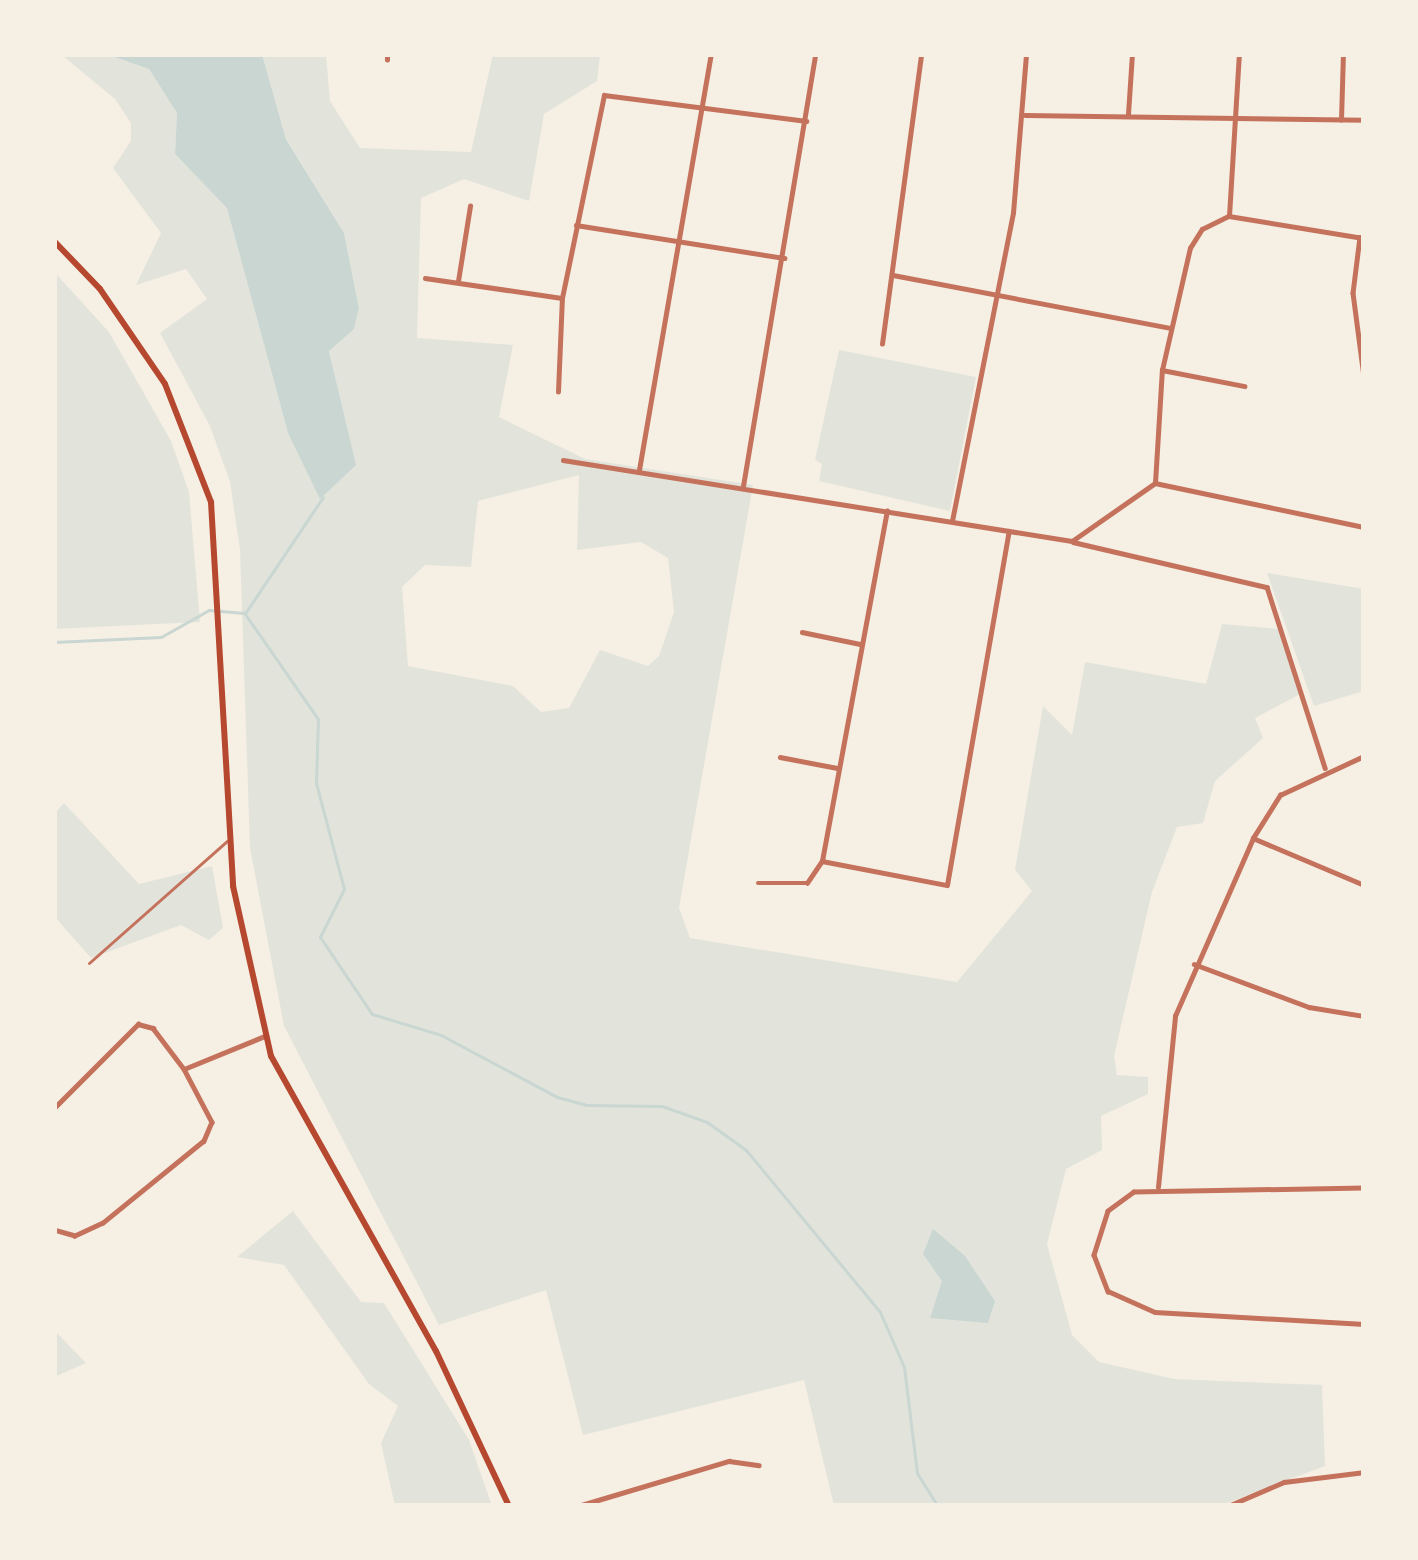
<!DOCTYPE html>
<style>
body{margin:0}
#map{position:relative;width:1418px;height:1560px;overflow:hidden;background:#f6efe4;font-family:"Playfair Display",serif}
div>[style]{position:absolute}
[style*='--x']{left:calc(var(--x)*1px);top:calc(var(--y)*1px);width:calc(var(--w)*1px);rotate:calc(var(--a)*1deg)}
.green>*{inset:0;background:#e2e4dc}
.water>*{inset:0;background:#c9d6d2}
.stream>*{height:3px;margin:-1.5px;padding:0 1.5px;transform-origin:1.5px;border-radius:1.5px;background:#c9d6d2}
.service>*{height:3px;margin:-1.5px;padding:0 1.5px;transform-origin:1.5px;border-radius:1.5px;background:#c5725c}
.minor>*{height:4.5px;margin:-2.25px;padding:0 2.25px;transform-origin:2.25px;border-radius:2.25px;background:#c5725c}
.secondary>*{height:6px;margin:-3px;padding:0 3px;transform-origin:3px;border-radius:3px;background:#b5482f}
span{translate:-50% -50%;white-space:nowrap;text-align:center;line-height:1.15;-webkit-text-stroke:12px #f6efe4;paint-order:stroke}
.frame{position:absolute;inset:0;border:57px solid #f6efe4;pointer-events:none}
</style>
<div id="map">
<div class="green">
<div style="clip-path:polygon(evenodd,106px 54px,149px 69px,177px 113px,175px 154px,227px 207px,288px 433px,311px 472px,355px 464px,329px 350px,354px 329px,359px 307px,344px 233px,286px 138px,262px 54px,326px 54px,330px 101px,360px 148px,471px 152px,493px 54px,600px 54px,597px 81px,544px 114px,529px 201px,464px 179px,421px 198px,417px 338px,513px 345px,499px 417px,585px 459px,753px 485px,679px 908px,690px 938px,957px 982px,1032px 891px,1015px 870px,1043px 706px,1072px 735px,1085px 662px,1206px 684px,1222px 624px,1280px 629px,1300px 694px,1255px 718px,1263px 738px,1215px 781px,1203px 823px,1177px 827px,1152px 892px,1114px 1056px,1117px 1075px,1148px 1077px,1148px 1094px,1101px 1116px,1102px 1150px,1066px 1169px,1047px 1244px,1072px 1335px,1099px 1362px,1174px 1379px,1322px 1385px,1325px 1466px,1219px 1506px,834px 1506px,804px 1380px,583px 1435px,546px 1290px,439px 1325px,284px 1026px,250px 848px,240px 550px,230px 482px,210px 426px,160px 333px,207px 299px,186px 269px,136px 285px,161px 233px,113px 168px,131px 141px,131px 123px,115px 99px,63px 56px,106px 54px,579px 475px,577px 550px,641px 542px,668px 558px,674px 612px,659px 656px,648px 666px,600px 650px,569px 708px,541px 712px,513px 686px,408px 666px,402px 587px,425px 565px,471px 567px,478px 501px,579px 475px)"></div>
<div style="clip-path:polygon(56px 274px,109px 332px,171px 441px,189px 492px,200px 622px,54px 629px)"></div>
<div style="clip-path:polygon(839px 350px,976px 377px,950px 511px,819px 481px,822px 464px,815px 460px)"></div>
<div style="clip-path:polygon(1267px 573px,1364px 589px,1364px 691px,1314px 706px)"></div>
<div style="clip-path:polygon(64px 803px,139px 884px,212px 866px,223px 928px,209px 940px,181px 925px,91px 958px,54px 916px,54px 814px)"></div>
<div style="clip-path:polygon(293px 1211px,361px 1302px,384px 1303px,469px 1440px,492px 1506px,395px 1506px,381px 1443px,398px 1406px,369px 1384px,284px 1265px,237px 1257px)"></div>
<div style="clip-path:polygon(54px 1330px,86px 1363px,54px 1377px)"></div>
</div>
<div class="water">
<div style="clip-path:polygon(106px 54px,262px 54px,286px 139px,344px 233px,359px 308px,354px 329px,329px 351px,356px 465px,320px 499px,288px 433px,227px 208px,175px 154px,177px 113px,149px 69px)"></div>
<div style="clip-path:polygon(933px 1229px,965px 1256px,995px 1301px,988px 1323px,930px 1318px,942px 1281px,923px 1254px)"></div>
</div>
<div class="stream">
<div style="--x:246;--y:612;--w:138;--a:-56.2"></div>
<div style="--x:245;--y:614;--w:128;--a:55.2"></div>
<div style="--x:318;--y:719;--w:64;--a:91.8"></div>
<div style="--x:316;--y:783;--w:110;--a:75.2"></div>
<div style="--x:344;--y:889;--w:54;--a:116.6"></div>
<div style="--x:320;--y:937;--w:93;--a:56"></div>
<div style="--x:372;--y:1014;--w:72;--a:16.9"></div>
<div style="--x:441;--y:1035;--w:132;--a:28.1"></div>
<div style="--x:557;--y:1097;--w:30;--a:15"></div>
<div style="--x:586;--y:1105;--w:76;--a:0.8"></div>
<div style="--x:662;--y:1106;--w:48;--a:19.6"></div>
<div style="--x:707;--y:1122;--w:48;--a:35.7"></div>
<div style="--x:746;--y:1150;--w:210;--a:50.4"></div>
<div style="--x:880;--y:1312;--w:60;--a:66.4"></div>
<div style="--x:904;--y:1367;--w:107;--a:83"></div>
<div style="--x:917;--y:1473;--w:39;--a:58"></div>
<div style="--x:54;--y:642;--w:107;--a:-2.7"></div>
<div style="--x:161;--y:637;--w:55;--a:-29.4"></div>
<div style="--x:209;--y:610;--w:35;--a:5"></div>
</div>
<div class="service">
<div style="--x:89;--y:963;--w:184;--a:-41.5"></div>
</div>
<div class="minor">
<div style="--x:387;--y:60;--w:6;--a:-90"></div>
<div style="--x:1128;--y:114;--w:60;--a:-86.2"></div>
<div style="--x:1025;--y:115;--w:339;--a:0.8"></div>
<div style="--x:1341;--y:120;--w:66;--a:-88.3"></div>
<div style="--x:1229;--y:216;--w:162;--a:-86.5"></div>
<div style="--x:1229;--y:216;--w:137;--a:9.3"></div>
<div style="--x:576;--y:225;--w:211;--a:9"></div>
<div style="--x:1360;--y:237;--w:56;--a:97.1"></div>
<div style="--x:1353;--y:293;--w:85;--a:82.5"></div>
<div style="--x:893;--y:275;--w:283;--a:10.8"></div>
<div style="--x:425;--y:278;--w:138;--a:8.3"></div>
<div style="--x:458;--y:281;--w:76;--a:-80.9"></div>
<div style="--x:882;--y:344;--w:293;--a:-82.3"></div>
<div style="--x:1162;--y:370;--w:84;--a:11"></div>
<div style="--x:558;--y:392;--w:94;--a:-87.6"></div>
<div style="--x:562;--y:298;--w:207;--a:-78.3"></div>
<div style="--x:604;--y:95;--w:204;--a:7.3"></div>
<div style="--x:563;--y:460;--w:515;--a:9.04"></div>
<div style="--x:1072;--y:541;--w:101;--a:-34.9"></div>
<div style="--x:639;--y:470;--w:422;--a:-80.2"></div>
<div style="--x:1155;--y:483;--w:113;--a:-86.5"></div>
<div style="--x:1162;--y:370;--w:125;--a:-77.1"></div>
<div style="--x:1190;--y:248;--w:22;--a:-58"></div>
<div style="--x:1202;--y:229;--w:30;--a:-26"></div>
<div style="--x:1155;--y:483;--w:214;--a:11.9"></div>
<div style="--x:743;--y:486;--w:438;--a:-80.5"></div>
<div style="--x:952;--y:521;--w:314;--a:-78.8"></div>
<div style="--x:1013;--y:213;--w:160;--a:-85.3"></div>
<div style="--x:1073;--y:542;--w:199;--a:13.1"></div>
<div style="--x:1267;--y:587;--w:190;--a:72.2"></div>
<div style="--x:802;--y:632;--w:59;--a:11.7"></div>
<div style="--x:780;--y:757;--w:58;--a:10.9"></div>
<div style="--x:1253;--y:838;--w:121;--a:22.9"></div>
<div style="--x:822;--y:861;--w:127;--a:10.9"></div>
<div style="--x:947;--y:885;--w:359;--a:-80.1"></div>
<div style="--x:758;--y:883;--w:49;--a:0"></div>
<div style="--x:807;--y:883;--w:27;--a:-56"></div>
<div style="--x:822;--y:861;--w:356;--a:-79.5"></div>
<div style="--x:1194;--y:964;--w:123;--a:20.5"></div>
<div style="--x:1309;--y:1007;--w:56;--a:9.3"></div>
<div style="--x:184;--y:1069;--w:87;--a:-22.2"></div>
<div style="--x:54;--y:1108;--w:119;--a:-45"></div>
<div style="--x:138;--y:1024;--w:16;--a:15"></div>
<div style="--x:153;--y:1028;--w:51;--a:52.9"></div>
<div style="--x:184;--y:1069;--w:60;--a:62.2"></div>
<div style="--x:212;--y:1122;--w:21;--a:113"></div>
<div style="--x:204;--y:1141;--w:130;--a:140.9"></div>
<div style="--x:103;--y:1223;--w:31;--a:155"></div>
<div style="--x:75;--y:1236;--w:22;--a:-164"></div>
<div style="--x:1158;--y:1187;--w:172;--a:-84.3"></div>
<div style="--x:1175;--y:1016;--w:194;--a:-66.3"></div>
<div style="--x:1253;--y:838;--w:51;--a:-57.9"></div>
<div style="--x:1280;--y:795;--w:93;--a:-24.9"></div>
<div style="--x:1364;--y:1188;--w:230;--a:179"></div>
<div style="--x:1134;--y:1192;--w:32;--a:144"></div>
<div style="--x:1108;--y:1211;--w:46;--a:107.7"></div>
<div style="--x:1094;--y:1255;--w:39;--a:69"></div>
<div style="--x:1108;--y:1291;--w:51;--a:24.1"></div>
<div style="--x:1155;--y:1312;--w:209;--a:3.3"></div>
<div style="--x:578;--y:1506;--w:158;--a:-16.6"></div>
<div style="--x:729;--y:1461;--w:30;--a:8"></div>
<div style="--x:1228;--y:1506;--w:61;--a:-23.2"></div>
<div style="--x:1284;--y:1482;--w:81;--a:-7.1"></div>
</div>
<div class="secondary">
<div style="--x:54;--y:241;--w:66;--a:46.2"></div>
<div style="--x:100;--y:289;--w:115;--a:55.6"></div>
<div style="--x:165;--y:384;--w:127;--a:68.7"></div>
<div style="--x:211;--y:502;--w:385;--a:86.7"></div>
<div style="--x:233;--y:886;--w:174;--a:77.4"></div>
<div style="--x:271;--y:1056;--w:338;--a:60.8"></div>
<div style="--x:436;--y:1351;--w:171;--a:64.8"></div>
</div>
<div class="frame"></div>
</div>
